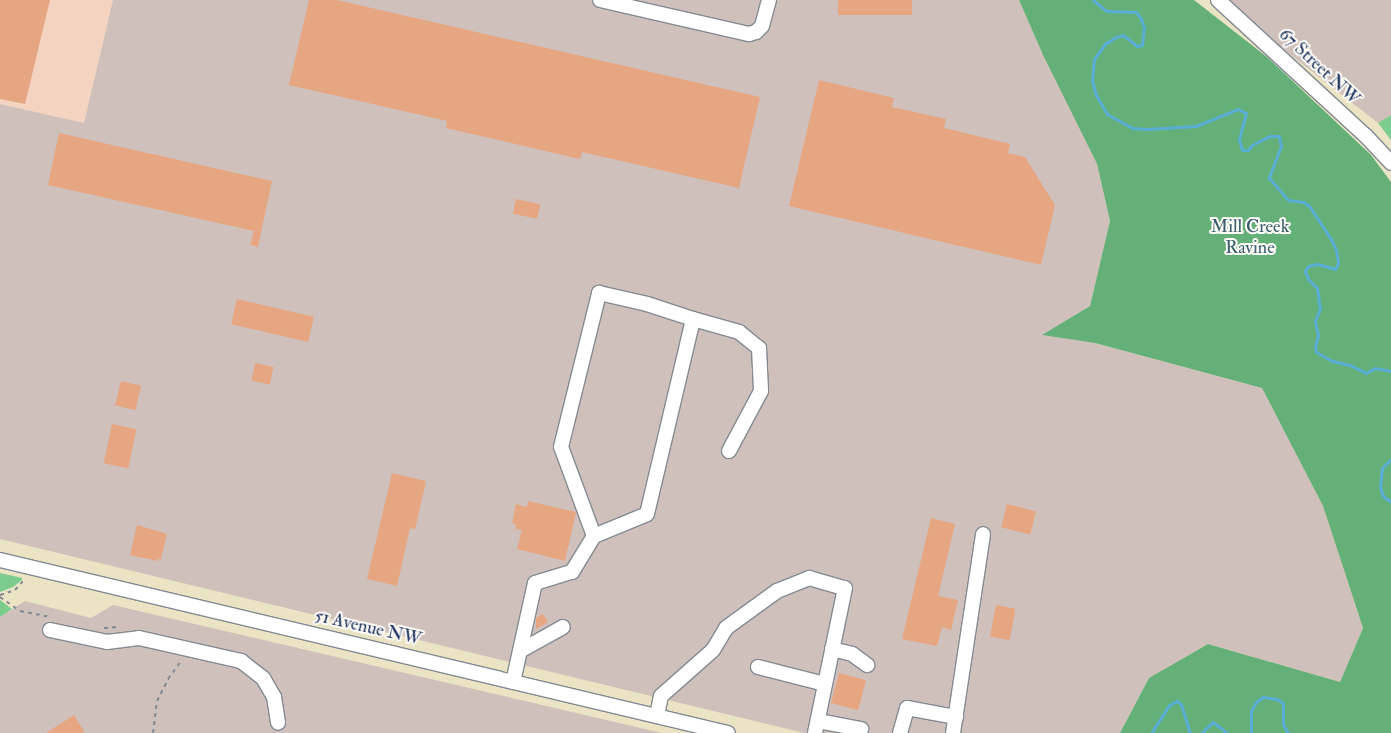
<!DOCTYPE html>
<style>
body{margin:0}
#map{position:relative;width:1391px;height:733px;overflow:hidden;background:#eae4c5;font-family:"IM FELL Double Pica",serif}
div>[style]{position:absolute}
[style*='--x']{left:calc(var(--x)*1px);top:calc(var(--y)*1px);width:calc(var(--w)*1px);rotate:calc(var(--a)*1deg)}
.built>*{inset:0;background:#f4d3c0}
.industrial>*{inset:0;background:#d0c0bc}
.green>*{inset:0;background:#7bcc8d}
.forest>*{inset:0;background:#64b078}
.stream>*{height:3px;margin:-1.5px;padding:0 1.5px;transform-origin:1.5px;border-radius:1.5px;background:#5aaed6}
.building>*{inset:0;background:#e6a682;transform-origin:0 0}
.path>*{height:2px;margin-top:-1px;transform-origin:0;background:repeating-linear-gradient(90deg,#828a92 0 4px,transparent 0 8px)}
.roads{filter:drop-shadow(1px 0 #828a92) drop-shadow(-1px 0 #828a92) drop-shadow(0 1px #828a92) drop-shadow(0 -1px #828a92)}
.minor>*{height:14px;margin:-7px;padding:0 7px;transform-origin:7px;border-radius:7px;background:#fff}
span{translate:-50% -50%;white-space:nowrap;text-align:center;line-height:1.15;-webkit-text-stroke:4px #fdfcf7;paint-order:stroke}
.street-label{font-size:18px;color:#1b2f5e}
.park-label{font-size:18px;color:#385e6c}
</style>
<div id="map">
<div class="built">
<div style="clip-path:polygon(0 0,113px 0,84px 123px,0 104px)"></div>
</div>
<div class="industrial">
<div style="clip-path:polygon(113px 0,1019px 0,1043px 55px,1097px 164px,1110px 221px,1090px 306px,1043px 335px,1095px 343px,1262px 388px,1323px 506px,1363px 628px,1340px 682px,1208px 644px,1149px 678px,1120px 733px,804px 733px,0 539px,0 104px,84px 123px)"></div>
<div style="clip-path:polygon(1221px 0,1391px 0,1391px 115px,1378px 123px)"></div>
<div style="clip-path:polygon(25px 601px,91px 618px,113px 605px,662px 733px,0 733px,0 617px)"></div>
</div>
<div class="green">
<div style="clip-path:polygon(1391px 115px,1391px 140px,1378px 123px)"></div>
<div style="clip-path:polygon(0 573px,22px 578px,22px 580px,13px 587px,0 592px)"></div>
<div style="clip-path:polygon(0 600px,12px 609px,0 617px)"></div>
</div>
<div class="forest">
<div style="clip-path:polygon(1019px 0,1194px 0,1267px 57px,1371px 155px,1391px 182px,1391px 733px,1120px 733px,1149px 678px,1208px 644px,1340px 682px,1363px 628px,1323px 506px,1262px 388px,1095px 343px,1042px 335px,1090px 306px,1110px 221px,1097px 164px,1043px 55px)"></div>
</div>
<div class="stream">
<div style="--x:1093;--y:0;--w:17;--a:40"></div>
<div style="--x:1106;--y:11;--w:30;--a:2"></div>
<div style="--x:1136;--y:12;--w:9;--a:54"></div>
<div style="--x:1141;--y:19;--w:9;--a:72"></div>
<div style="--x:1144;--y:28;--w:17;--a:97"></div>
<div style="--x:1142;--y:45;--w:5;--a:169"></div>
<div style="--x:1137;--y:46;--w:18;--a:-142"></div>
<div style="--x:1123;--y:35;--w:7;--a:164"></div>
<div style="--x:1116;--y:37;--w:13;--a:148"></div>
<div style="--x:1105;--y:44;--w:19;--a:126"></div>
<div style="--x:1094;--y:59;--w:22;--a:95"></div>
<div style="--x:1092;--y:81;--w:15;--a:74"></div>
<div style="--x:1096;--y:95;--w:22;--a:60"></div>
<div style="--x:1107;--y:114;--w:29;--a:29"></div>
<div style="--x:1132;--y:128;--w:15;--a:4"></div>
<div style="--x:1147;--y:129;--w:49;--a:-3.5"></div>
<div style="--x:1196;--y:126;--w:45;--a:-22"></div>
<div style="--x:1238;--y:109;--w:9;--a:27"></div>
<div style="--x:1246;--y:113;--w:27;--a:105"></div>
<div style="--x:1239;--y:139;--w:11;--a:75"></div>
<div style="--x:1242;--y:150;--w:6;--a:0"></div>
<div style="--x:1248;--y:150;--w:6;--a:-51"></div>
<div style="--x:1252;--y:145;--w:20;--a:-27"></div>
<div style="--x:1270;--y:136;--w:9;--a:0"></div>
<div style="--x:1279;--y:136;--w:10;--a:79"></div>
<div style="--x:1281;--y:146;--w:34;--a:111"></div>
<div style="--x:1269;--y:178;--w:29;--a:49"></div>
<div style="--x:1288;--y:200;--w:16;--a:7"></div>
<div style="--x:1304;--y:202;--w:8;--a:40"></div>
<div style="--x:1310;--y:207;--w:40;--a:57.1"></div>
<div style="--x:1332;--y:241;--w:10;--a:66"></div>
<div style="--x:1336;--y:250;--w:13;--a:81"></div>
<div style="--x:1338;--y:263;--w:7;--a:117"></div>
<div style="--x:1335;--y:269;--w:19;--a:-164"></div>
<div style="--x:1317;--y:264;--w:9;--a:167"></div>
<div style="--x:1308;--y:266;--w:6;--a:121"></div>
<div style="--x:1305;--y:271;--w:9;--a:69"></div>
<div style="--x:1308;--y:279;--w:13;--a:45"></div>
<div style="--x:1317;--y:288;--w:21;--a:82"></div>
<div style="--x:1320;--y:309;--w:13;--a:113"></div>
<div style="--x:1315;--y:321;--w:14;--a:78"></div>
<div style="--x:1318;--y:335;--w:11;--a:105"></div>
<div style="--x:1315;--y:346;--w:6;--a:81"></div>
<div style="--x:1316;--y:352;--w:18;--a:29"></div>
<div style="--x:1332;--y:361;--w:18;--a:13"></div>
<div style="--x:1350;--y:365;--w:18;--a:27"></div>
<div style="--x:1366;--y:373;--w:10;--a:-29"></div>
<div style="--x:1375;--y:368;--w:16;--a:11"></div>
<div style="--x:1391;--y:459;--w:13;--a:135"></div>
<div style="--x:1382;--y:468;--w:19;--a:96"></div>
<div style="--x:1380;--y:487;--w:9;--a:72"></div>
<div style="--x:1383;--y:496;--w:10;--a:37"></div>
<div style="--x:1151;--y:733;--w:33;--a:-57"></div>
<div style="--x:1169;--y:705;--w:9;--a:-27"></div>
<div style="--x:1177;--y:701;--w:5;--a:37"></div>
<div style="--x:1181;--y:704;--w:30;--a:73"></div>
<div style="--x:1201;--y:733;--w:16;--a:-43"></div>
<div style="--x:1213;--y:722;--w:18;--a:38"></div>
<div style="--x:1251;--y:733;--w:22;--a:-90"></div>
<div style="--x:1251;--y:711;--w:10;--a:-61"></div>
<div style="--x:1256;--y:702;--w:9;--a:-36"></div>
<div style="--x:1263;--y:697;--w:14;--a:8"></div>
<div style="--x:1277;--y:699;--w:7;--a:34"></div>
<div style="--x:1283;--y:703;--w:22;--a:90"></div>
<div style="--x:1283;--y:725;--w:9;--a:58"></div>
</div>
<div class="building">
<div style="clip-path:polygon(0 0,50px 0,25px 104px,0 99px)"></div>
<div style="clip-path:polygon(309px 0,337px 0,760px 97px,739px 188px,582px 152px,580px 159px,446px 128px,447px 121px,289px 85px)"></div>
<div style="left:838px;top:0;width:74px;height:15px"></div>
<div style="clip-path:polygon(819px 80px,894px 98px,892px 107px,946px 119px,944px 128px,1010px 144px,1008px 153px,1025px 157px,1055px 205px,1041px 265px,789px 206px)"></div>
<div style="clip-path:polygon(59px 133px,272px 181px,258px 247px,250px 245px,254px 231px,48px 185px)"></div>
<div style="left:516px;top:199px;width:25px;height:15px;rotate:12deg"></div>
<div style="left:237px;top:299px;width:79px;height:26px;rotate:13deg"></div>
<div style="left:255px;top:363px;width:19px;height:18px;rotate:12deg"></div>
<div style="left:121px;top:381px;width:21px;height:25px;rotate:14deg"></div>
<div style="left:112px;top:424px;width:25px;height:40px;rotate:12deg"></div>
<div style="clip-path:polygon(392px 473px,426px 481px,415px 529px,410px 528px,397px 586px,367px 579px)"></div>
<div style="clip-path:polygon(528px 501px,576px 512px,565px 561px,517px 549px,522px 530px,515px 529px,516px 524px,512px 523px,516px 504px,527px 507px)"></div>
<div style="left:1007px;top:504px;width:30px;height:24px;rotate:14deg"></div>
<div style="clip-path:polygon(931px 518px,955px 524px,938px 596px,958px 600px,951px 630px,942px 627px,937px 646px,902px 639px)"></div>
<div style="clip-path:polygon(137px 525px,167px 534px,161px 559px,158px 559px,158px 561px,130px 555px)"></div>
<div style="left:996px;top:605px;width:20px;height:32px;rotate:11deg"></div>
<div style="clip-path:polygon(543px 614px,548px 622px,536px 629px,536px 618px)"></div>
<div style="left:839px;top:673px;width:28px;height:31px;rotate:15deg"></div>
<div style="clip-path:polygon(74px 715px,85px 733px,46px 733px)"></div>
</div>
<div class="path">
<div style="--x:0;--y:595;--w:16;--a:-18"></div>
<div style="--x:15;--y:590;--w:15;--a:-48"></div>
<div style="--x:0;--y:597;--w:24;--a:35"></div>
<div style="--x:20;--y:611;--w:31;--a:11"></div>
<div style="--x:104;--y:628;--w:15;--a:-4"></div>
<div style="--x:153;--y:733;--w:32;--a:-83"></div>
<div style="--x:157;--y:701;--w:25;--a:-63"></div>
<div style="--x:168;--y:679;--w:24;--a:-54"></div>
</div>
<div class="roads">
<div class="minor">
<div style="--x:600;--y:0;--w:153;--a:12.9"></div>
<div style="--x:749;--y:34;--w:7;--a:-16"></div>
<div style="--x:756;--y:32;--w:8;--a:-45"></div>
<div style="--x:762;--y:26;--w:27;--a:-75"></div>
<div style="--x:1218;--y:0;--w:201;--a:42.6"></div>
<div style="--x:1366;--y:136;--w:37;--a:47"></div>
<div style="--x:594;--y:536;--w:95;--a:-110.3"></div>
<div style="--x:561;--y:447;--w:159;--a:-76.1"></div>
<div style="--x:599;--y:293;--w:49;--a:12.9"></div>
<div style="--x:647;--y:304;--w:48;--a:18.1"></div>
<div style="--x:0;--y:560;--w:748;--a:13.37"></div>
<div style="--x:50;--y:630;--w:58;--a:11.9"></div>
<div style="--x:107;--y:642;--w:32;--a:-7"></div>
<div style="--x:139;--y:638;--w:105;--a:12.7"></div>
<div style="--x:241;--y:661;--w:28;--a:38"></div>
<div style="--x:263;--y:678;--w:22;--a:60"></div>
<div style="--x:274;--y:697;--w:26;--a:81"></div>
<div style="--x:832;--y:649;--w:21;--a:14"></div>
<div style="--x:852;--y:654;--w:19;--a:36"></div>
<div style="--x:520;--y:651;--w:49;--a:-29.2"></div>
<div style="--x:758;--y:667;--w:69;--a:14.2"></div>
<div style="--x:513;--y:682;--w:101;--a:-77.5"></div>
<div style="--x:535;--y:583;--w:39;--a:-17"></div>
<div style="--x:572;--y:572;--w:42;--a:-58.6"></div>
<div style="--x:594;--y:536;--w:57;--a:-22.5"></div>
<div style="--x:647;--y:514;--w:200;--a:-76.7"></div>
<div style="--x:693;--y:319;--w:48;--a:15.8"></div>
<div style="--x:739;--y:332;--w:26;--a:39"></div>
<div style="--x:759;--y:348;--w:43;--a:87.3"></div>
<div style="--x:761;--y:391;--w:68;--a:118.1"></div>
<div style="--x:657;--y:716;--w:20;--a:-79"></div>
<div style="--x:661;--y:696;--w:69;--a:-41.5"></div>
<div style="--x:713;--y:650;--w:26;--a:-59"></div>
<div style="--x:726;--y:628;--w:63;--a:-36"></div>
<div style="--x:777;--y:591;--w:35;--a:-22"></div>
<div style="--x:809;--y:578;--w:37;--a:16"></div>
<div style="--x:845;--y:588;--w:148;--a:101.7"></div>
<div style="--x:818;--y:721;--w:44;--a:10.5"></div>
<div style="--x:900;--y:733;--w:26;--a:-74"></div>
<div style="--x:907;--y:708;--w:50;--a:10.4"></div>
<div style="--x:953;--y:733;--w:201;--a:-81.4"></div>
</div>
</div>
<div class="street-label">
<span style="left:1319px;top:67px;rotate:43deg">67 Street NW</span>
<span style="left:368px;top:628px;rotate:13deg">51 Avenue NW</span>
</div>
<div class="park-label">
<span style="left:1250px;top:238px">Mill Creek<br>Ravine</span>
</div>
</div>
